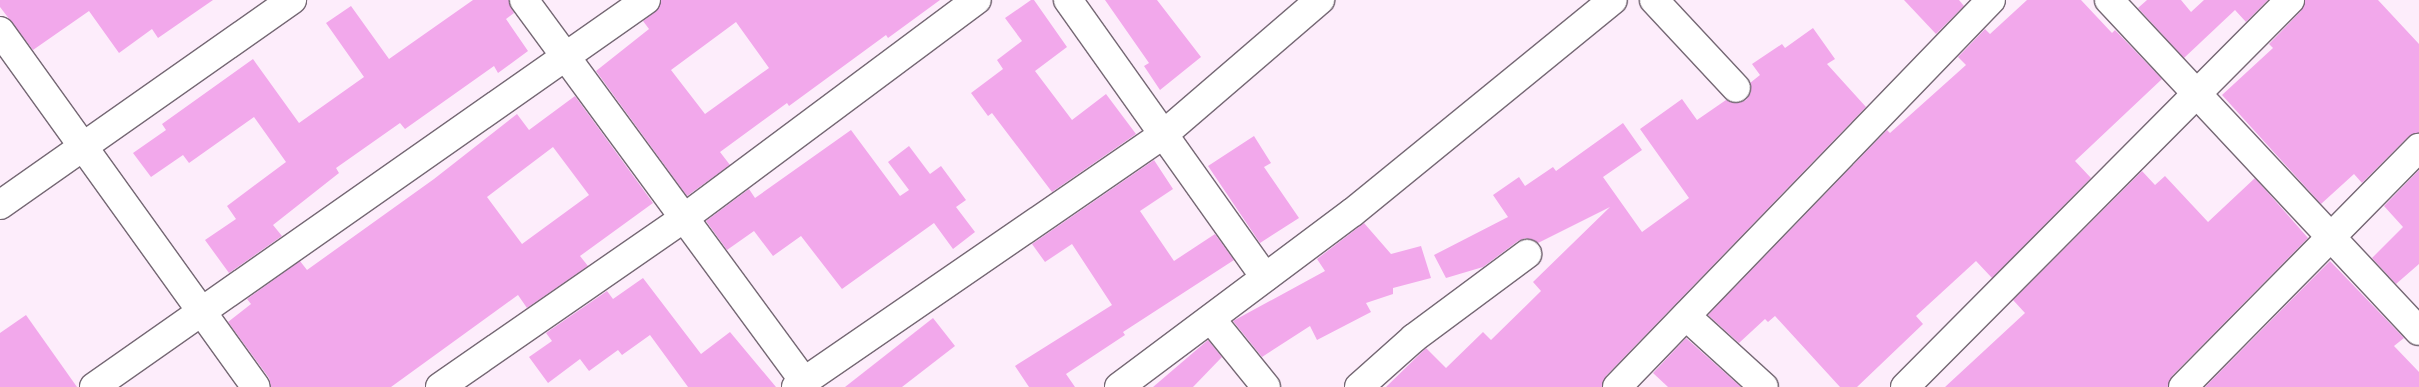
<!DOCTYPE html>
<style>
body{margin:0}
#map{position:relative;width:2419px;height:387px;overflow:hidden;background:#fdedfb;font-family:"Space Grotesk",sans-serif}
div>[style]{position:absolute}
[style*='--x']{left:calc(var(--x)*1px);top:calc(var(--y)*1px);width:calc(var(--w)*1px);rotate:calc(var(--a)*1deg)}
.building>*{inset:0;background:#f2a8eb}
.roads{filter:drop-shadow(1px 0 #756874) drop-shadow(-1px 0 #756874) drop-shadow(0 1px #756874) drop-shadow(0 -1px #756874)}
.street>*{height:28px;margin:-14px;padding:0 14px;transform-origin:14px;border-radius:14px;background:#fff}
span{translate:-50% -50%;white-space:nowrap;text-align:center;line-height:1.15;-webkit-text-stroke:4.5px #fdedfb;paint-order:stroke}
</style>
<div id="map">
<div class="building">
<div style="clip-path:polygon(0 0,213px 0,158px 38px,152px 29px,119px 53px,89px 11px,33px 50px,0 7px)"></div>
<div style="clip-path:polygon(473px 0,509px 0,514px 13px,506px 19px,528px 51px,498px 73px,494px 66px,405px 129px,400px 123px,336px 168px,339px 173px,273px 225px,282px 236px,229px 273px,205px 240px,236px 219px,227px 206px,286px 162px,254px 117px,189px 163px,183px 155px,151px 177px,133px 153px,166px 130px,162px 124px,253px 59px,299px 123px,364px 77px,326px 23px,351px 6px,389px 59px)"></div>
<div style="clip-path:polygon(evenodd,661px 0,940px 0,888px 38px,886px 35px,789px 106px,787px 103px,720px 152px,730px 165px,687px 196px,596px 71px,649px 29px,643px 21px,655px 12px,661px 0,736px 22px,769px 68px,705px 114px,671px 70px,736px 22px)"></div>
<div style="clip-path:polygon(1031px 0,1034px 0,1067px 47px,1035px 71px,1072px 120px,1106px 94px,1136px 134px,1052px 192px,992px 113px,988px 116px,971px 93px,1003px 69px,997px 60px,1022px 41px,1005px 18px)"></div>
<div style="clip-path:polygon(1105px 0,1157px 0,1201px 57px,1160px 90px,1144px 66px,1149px 63px)"></div>
<div style="clip-path:polygon(1904px 0,1959px 0,1964px 6px,1936px 34px)"></div>
<div style="clip-path:polygon(2027px 0,2081px 0,2112px 33px,2115px 30px,2162px 79px,2075px 161px,2091px 178px,1992px 278px,1976px 261px,1916px 316px,1923px 324px,1857px 387px,1840px 387px,1775px 316px,1768px 322px,1765px 319px,1739px 343px,1708px 315px,1887px 130px,1890px 133px,1966px 65px,1958px 57px,1985px 29px,1990px 34px)"></div>
<div style="clip-path:polygon(2147px 0,2181px 0,2191px 12px,2204px 0,2268px 0,2246px 22px,2235px 10px,2184px 58px,2138px 8px)"></div>
<div style="clip-path:polygon(2305px 0,2378px 0,2419px 44px,2419px 133px,2408px 137px,2362px 183px,2354px 174px,2321px 204px,2222px 95px,2273px 48px,2269px 44px,2301px 11px)"></div>
<div style="clip-path:polygon(1813px 28px,1835px 59px,1827px 64px,1866px 107px,1606px 376px,1602px 387px,1386px 387px,1426px 348px,1446px 368px,1483px 332px,1491px 340px,1541px 291px,1533px 282px,1610px 207px,1538px 243px,1526px 238px,1518px 241px,1483px 267px,1446px 278px,1434px 255px,1508px 217px,1493px 195px,1519px 177px,1525px 186px,1553px 167px,1556px 171px,1623px 123px,1642px 150px,1603px 177px,1642px 232px,1689px 198px,1640px 129px,1682px 99px,1697px 120px,1726px 100px,1739px 103px,1746px 100px,1751px 92px,1750px 83px,1760px 75px,1752px 64px,1782px 44px,1785px 48px)"></div>
<div style="clip-path:polygon(evenodd,575px 96px,653px 203px,580px 256px,588px 266px,527px 308px,518px 295px,391px 387px,271px 387px,269px 378px,228px 322px,251px 304px,247px 299px,300px 261px,307px 270px,434px 179px,517px 114px,529px 130px,575px 96px,553px 147px,589px 195px,522px 244px,487px 197px,553px 147px)"></div>
<div style="clip-path:polygon(851px 130px,900px 196px,909px 190px,888px 162px,909px 146px,930px 174px,941px 166px,966px 200px,956px 207px,975px 232px,953px 249px,934px 223px,842px 289px,801px 236px,773px 256px,754px 231px,727px 250px,706px 221px,749px 189px,755px 198px)"></div>
<div style="clip-path:polygon(1254px 136px,1271px 163px,1264px 167px,1299px 218px,1260px 243px,1208px 166px)"></div>
<div style="clip-path:polygon(1154px 160px,1173px 189px,1140px 211px,1174px 261px,1215px 234px,1234px 260px,1123px 332px,1125px 335px,1066px 374px,1075px 387px,1029px 387px,1015px 366px,1112px 305px,1072px 244px,1045px 262px,1032px 244px)"></div>
<div style="clip-path:polygon(2419px 170px,2419px 264px,2396px 284px,2372px 258px,2403px 227px,2384px 206px)"></div>
<div style="clip-path:polygon(2142px 171px,2155px 185px,2165px 176px,2208px 222px,2255px 178px,2308px 238px,2172px 376px,2168px 387px,1945px 387px,2025px 313px,2013px 300px)"></div>
<div style="clip-path:polygon(1364px 223px,1391px 254px,1421px 246px,1431px 278px,1393px 288px,1393px 294px,1366px 303px,1371px 312px,1317px 340px,1310px 326px,1262px 357px,1233px 321px,1325px 271px,1317px 259px)"></div>
<div style="clip-path:polygon(2330px 261px,2404px 338px,2394px 346px,2419px 372px,2419px 387px,2205px 387px)"></div>
<div style="clip-path:polygon(643px 278px,701px 354px,730px 332px,776px 387px,688px 387px,650px 335px,622px 355px,618px 350px,589px 371px,580px 359px,548px 383px,529px 357px,552px 341px,546px 333px,607px 291px,613px 299px)"></div>
<div style="clip-path:polygon(26px 315px,77px 387px,0 387px,0 333px)"></div>
<div style="clip-path:polygon(933px 318px,955px 346px,902px 387px,845px 387px)"></div>
<div style="clip-path:polygon(1686px 338px,1741px 387px,1668px 387px,1653px 373px)"></div>
<div style="clip-path:polygon(1208px 340px,1222px 357px,1193px 387px,1153px 387px)"></div>
</div>
<div class="roads">
<div class="street">
<div style="--x:524;--y:0;--w:473;--a:53.7"></div>
<div style="--x:1068;--y:0;--w:340;--a:54.6"></div>
<div style="--x:1654;--y:0;--w:120;--a:47"></div>
<div style="--x:2109;--y:0;--w:453;--a:46.9"></div>
<div style="--x:0;--y:31;--w:438;--a:54.3"></div>
<div style="--x:0;--y:205;--w:357;--a:-35.1"></div>
<div style="--x:1686;--y:316;--w:105;--a:42.3"></div>
<div style="--x:1211;--y:319;--w:87;--a:51"></div>
<div style="--x:94;--y:387;--w:674;--a:-35.03"></div>
<div style="--x:440;--y:387;--w:297;--a:-34.7"></div>
<div style="--x:684;--y:218;--w:365;--a:-36.7"></div>
<div style="--x:796;--y:387;--w:447;--a:-34.5"></div>
<div style="--x:1164;--y:134;--w:206;--a:-40.7"></div>
<div style="--x:1119;--y:387;--w:292;--a:-36.8"></div>
<div style="--x:1353;--y:212;--w:335;--a:-39.2"></div>
<div style="--x:1359;--y:387;--w:74;--a:-41.7"></div>
<div style="--x:1414;--y:338;--w:141;--a:-36.6"></div>
<div style="--x:1617;--y:387;--w:538;--a:-45.98"></div>
<div style="--x:1905;--y:387;--w:546;--a:-45.15"></div>
<div style="--x:2183;--y:387;--w:336;--a:-45.4"></div>
</div>
</div>
</div>
